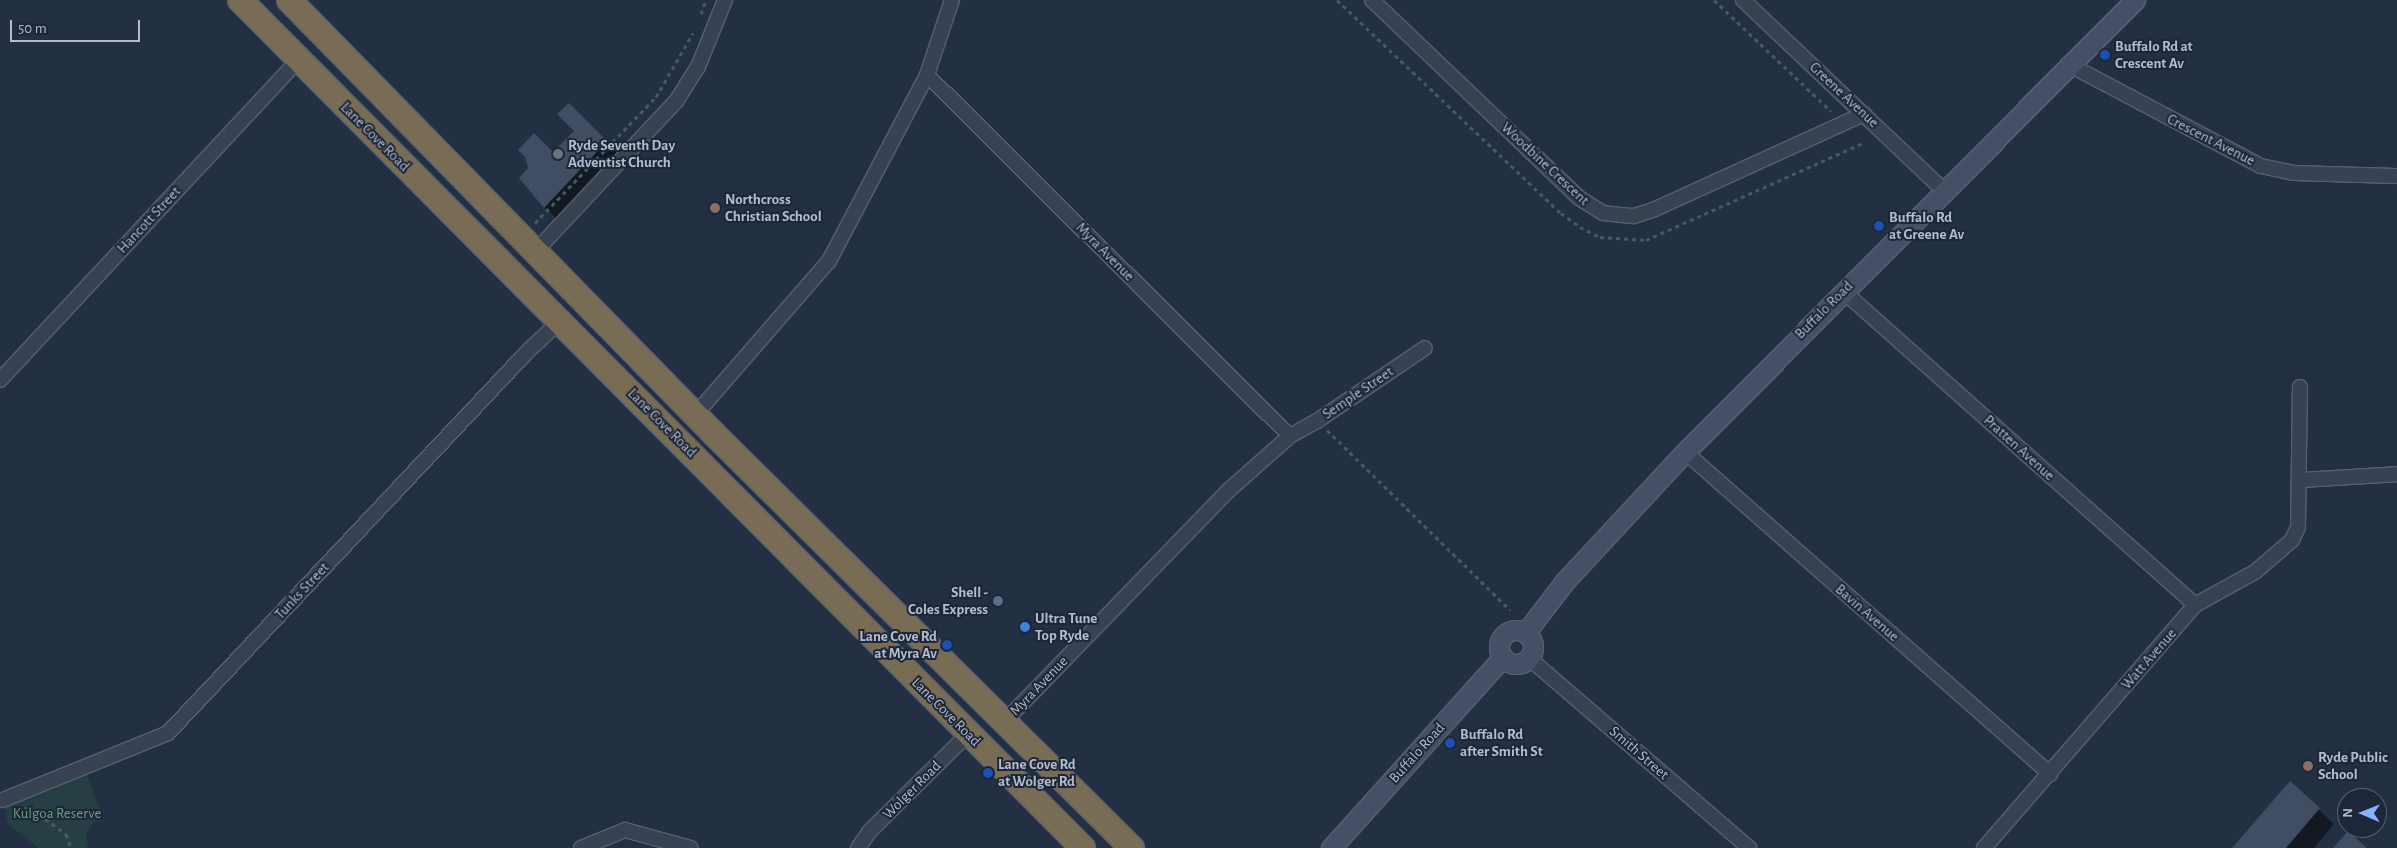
<!DOCTYPE html>
<style>
body{margin:0}
#map{position:relative;width:2397px;height:848px;overflow:hidden;background:#233043;font-family:"Alegreya Sans",sans-serif}
div>[style]{position:absolute}
[style*='--x']{left:calc(var(--x)*1px);top:calc(var(--y)*1px);width:calc(var(--w)*1px);rotate:calc(var(--a)*1deg)}
.green>*{inset:0;background:#253f44}
.shadow>*{inset:0;background:#0007}
.building>*{inset:0;background:#404d63}
.path>*{height:3px;margin-top:-1.5px;transform-origin:0;background:repeating-linear-gradient(90deg,#445c61 0 4px,transparent 0 8px)}
.roads{filter:drop-shadow(1px 0 #566070) drop-shadow(-1px 0 #566070) drop-shadow(0 1px #566070) drop-shadow(0 -1px #566070)}
.street>*{height:14px;margin:-7px;padding:0 7px;transform-origin:7px;border-radius:7px;background:#384252}
.secondary>*{height:19px;margin:-9.5px;padding:0 9.5px;transform-origin:9.5px;border-radius:9.5px;background:#455066}
.secondary>.ring{margin:-9.5px;padding:0;box-sizing:content-box;background:none;border:19px solid #455066;border-radius:50%}
.highway>*{height:24px;margin:-12px;padding:0 12px;transform-origin:12px;border-radius:12px;background:#796c54}
.dots>*{width:14px;height:14px;translate:-50% -50%;box-sizing:border-box;border:2px solid #1c2738;border-radius:50%}
span{translate:-50% -50%;white-space:nowrap;text-align:center;line-height:1.15;-webkit-text-stroke:4px #1c2738;paint-order:stroke}
.poi-label{font-size:15px;color:#b5bdcd;font-weight:700}
.left{translate:0 -50%;text-align:left}
.right{translate:-100% -50%;text-align:right}
.street-label{font-size:15px;color:#b5bdcd}
.park-label{font-size:15px;color:#69a078}
.north{position:absolute;left:2337px;top:788px;width:50px;height:50px;box-sizing:border-box;background:#1c2738;border:1px solid #596374;border-radius:50%;rotate:271deg;font-size:14px;font-weight:700;line-height:20px;text-align:center;color:#b5bdcd}
.north::after{content:'';display:block;margin:auto;width:18px;height:22px;background:#87b2ff;clip-path:polygon(50% 0,100% 100%,50% 72%,0 100%)}
.scale{position:absolute;left:10px;top:20px;width:130px;height:22px;box-sizing:border-box;border:2px solid #b5bdcd;border-top:0;padding-left:6px;font-size:15px;line-height:18px;white-space:nowrap;color:#b5bdcd;-webkit-text-stroke:4px #1c2738;paint-order:stroke}
</style>
<div id="map">
<div class="green">
<div style="clip-path:polygon(84px 767px,101px 813px,86px 833px,88px 848px,39px 848px,8px 824px,3px 800px)"></div>
</div>
<div class="shadow">
<div style="clip-path:polygon(569px 105px,617px 153px,556px 218px,545px 207px,529px 169px,553px 154px,575px 131px)"></div>
<div style="clip-path:polygon(2290px 783px,2334px 824px,2314px 848px,2234px 848px)"></div>
</div>
<div class="building">
<div style="clip-path:polygon(569px 103px,607px 141px,544px 208px,519px 178px,528px 168px,525px 157px,518px 150px,534px 133px,553px 152px,574px 131px,557px 114px)"></div>
<div style="clip-path:polygon(2290px 781px,2320px 808px,2286px 848px,2232px 848px)"></div>
<div style="clip-path:polygon(2348px 831px,2367px 848px,2333px 848px)"></div>
</div>
<div class="path">
<div style="--x:1337;--y:0;--w:309;--a:43.6"></div>
<div style="--x:1561;--y:213;--w:24;--a:36"></div>
<div style="--x:1580;--y:227;--w:22;--a:27"></div>
<div style="--x:1600;--y:237;--w:46;--a:3.7"></div>
<div style="--x:1646;--y:240;--w:238;--a:-24.1"></div>
<div style="--x:1714;--y:0;--w:161;--a:43.5"></div>
<div style="--x:701;--y:14;--w:15;--a:-70"></div>
<div style="--x:535;--y:223;--w:175;--a:-46.2"></div>
<div style="--x:656;--y:97;--w:74;--a:-60"></div>
<div style="--x:1327;--y:430;--w:257;--a:44.5"></div>
<div style="--x:24;--y:808;--w:16;--a:22"></div>
<div style="--x:39;--y:814;--w:34;--a:37"></div>
<div style="--x:66;--y:834;--w:15;--a:70"></div>
</div>
<div class="roads">
<div class="street">
<div style="--x:1372;--y:0;--w:286;--a:43.7"></div>
<div style="--x:1579;--y:198;--w:28;--a:32"></div>
<div style="--x:1603;--y:213;--w:31;--a:6"></div>
<div style="--x:1634;--y:216;--w:20;--a:-18"></div>
<div style="--x:1653;--y:210;--w:232;--a:-24.5"></div>
<div style="--x:1743;--y:0;--w:277;--a:43.5"></div>
<div style="--x:2068;--y:64;--w:218;--a:27.9"></div>
<div style="--x:2261;--y:166;--w:33;--a:12"></div>
<div style="--x:2293;--y:173;--w:104;--a:1.7"></div>
<div style="--x:927;--y:75;--w:512;--a:44.84"></div>
<div style="--x:534;--y:253;--w:209;--a:-46.9"></div>
<div style="--x:677;--y:100;--w:39;--a:-58"></div>
<div style="--x:698;--y:67;--w:72;--a:-68.1"></div>
<div style="--x:1843;--y:291;--w:472;--a:41.7"></div>
<div style="--x:0;--y:380;--w:437;--a:-47"></div>
<div style="--x:695;--y:415;--w:204;--a:-49"></div>
<div style="--x:829;--y:261;--w:210;--a:-62.2"></div>
<div style="--x:927;--y:75;--w:79;--a:-71.6"></div>
<div style="--x:1685;--y:452;--w:487;--a:41.4"></div>
<div style="--x:2300;--y:480;--w:97;--a:-3.5"></div>
<div style="--x:1529;--y:658;--w:291;--a:40.8"></div>
<div style="--x:1004;--y:722;--w:323;--a:-45.9"></div>
<div style="--x:1229;--y:490;--w:81;--a:-41.5"></div>
<div style="--x:1290;--y:436;--w:31;--a:-29"></div>
<div style="--x:1317;--y:421;--w:130;--a:-34.1"></div>
<div style="--x:3;--y:800;--w:178;--a:-22.1"></div>
<div style="--x:168;--y:733;--w:525;--a:-46.7"></div>
<div style="--x:528;--y:351;--w:44;--a:-43.2"></div>
<div style="--x:581;--y:848;--w:48;--a:-22.2"></div>
<div style="--x:625;--y:830;--w:68;--a:15.3"></div>
<div style="--x:858;--y:848;--w:21;--a:-55"></div>
<div style="--x:870;--y:831;--w:138;--a:-44.7"></div>
<div style="--x:1984;--y:848;--w:322;--a:-49"></div>
<div style="--x:2195;--y:605;--w:68;--a:-28.8"></div>
<div style="--x:2255;--y:572;--w:49;--a:-40.9"></div>
<div style="--x:2292;--y:540;--w:14;--a:-65"></div>
<div style="--x:2298;--y:527;--w:140;--a:-89.2"></div>
</div>
<div class="secondary">
<div class="ring" style="left:1499px;top:630px;width:15px;height:15px"></div>
<div style="--x:1526;--y:632;--w:64;--a:-52.6"></div>
<div style="--x:1565;--y:581;--w:176;--a:-47.1"></div>
<div style="--x:1685;--y:452;--w:638;--a:-45.13"></div>
<div style="--x:1331;--y:848;--w:257;--a:-48"></div>
</div>
<div class="highway">
<div style="--x:240;--y:0;--w:1196;--a:45.17"></div>
<div style="--x:289;--y:0;--w:606;--a:45.6"></div>
<div style="--x:713;--y:433;--w:590;--a:44.73"></div>
</div>
</div>
<div class="dots">
<div style="left:2105px;top:55px;background:#1a4fb4"></div>
<div style="left:558px;top:154px;background:#6b7280"></div>
<div style="left:715px;top:208px;background:#8d6e63"></div>
<div style="left:1879px;top:226px;background:#1a4fb4"></div>
<div style="left:998px;top:601px;background:#5c6f8a"></div>
<div style="left:1025px;top:627px;background:#3f7fe0"></div>
<div style="left:947px;top:645px;background:#1a4fb4"></div>
<div style="left:1450px;top:743px;background:#1a4fb4"></div>
<div style="left:2308px;top:766px;background:#8d6e63"></div>
<div style="left:988px;top:773px;background:#1a4fb4"></div>
</div>
<div class="poi-label">
<span class="left" style="left:2115px;top:55px">Buffalo Rd at<br>Crescent Av</span>
<span class="left" style="left:568px;top:154px">Ryde Seventh Day<br>Adventist Church</span>
<span class="left" style="left:725px;top:208px">Northcross<br>Christian School</span>
<span class="left" style="left:1889px;top:226px">Buffalo Rd<br>at Greene Av</span>
<span class="right" style="left:988px;top:601px">Shell -<br>Coles Express</span>
<span class="left" style="left:1035px;top:627px">Ultra Tune<br>Top Ryde</span>
<span class="right" style="left:937px;top:645px">Lane Cove Rd<br>at Myra Av</span>
<span class="left" style="left:1460px;top:743px">Buffalo Rd<br>after Smith St</span>
<span class="left" style="left:2318px;top:766px">Ryde Public<br>School</span>
<span class="left" style="left:998px;top:773px">Lane Cove Rd<br>at Wolger Rd</span>
</div>
<div class="street-label">
<span style="left:1844px;top:95px;rotate:43deg">Greene Avenue</span>
<span style="left:375px;top:137px;rotate:45deg">Lane Cove Road</span>
<span style="left:2211px;top:140px;rotate:27deg">Crescent Avenue</span>
<span style="left:1545px;top:164px;rotate:43deg">Woodbine Crescent</span>
<span style="left:149px;top:220px;rotate:-47deg">Hancott Street</span>
<span style="left:1105px;top:252px;rotate:45deg">Myra Avenue</span>
<span style="left:1824px;top:310px;rotate:-45deg">Buffalo Road</span>
<span style="left:1358px;top:393px;rotate:-34deg">Semple Street</span>
<span style="left:662px;top:423px;rotate:45deg">Lane Cove Road</span>
<span style="left:2019px;top:448px;rotate:42deg">Pratten Avenue</span>
<span style="left:302px;top:591px;rotate:-47deg">Tunks Street</span>
<span style="left:1867px;top:613px;rotate:41deg">Bavin Avenue</span>
<span style="left:2149px;top:659px;rotate:-49deg">Watt Avenue</span>
<span style="left:1039px;top:686px;rotate:-46deg">Myra Avenue</span>
<span style="left:946px;top:712px;rotate:45deg">Lane Cove Road</span>
<span style="left:1417px;top:753px;rotate:-48deg">Buffalo Road</span>
<span style="left:1639px;top:753px;rotate:41deg">Smith Street</span>
<span style="left:912px;top:790px;rotate:-45deg">Wolger Road</span>
</div>
<div class="park-label">
<span style="left:57px;top:814px">Kulgoa Reserve</span>
</div>
<div class="north">N</div>
<div class="scale">50 m</div>
</div>
